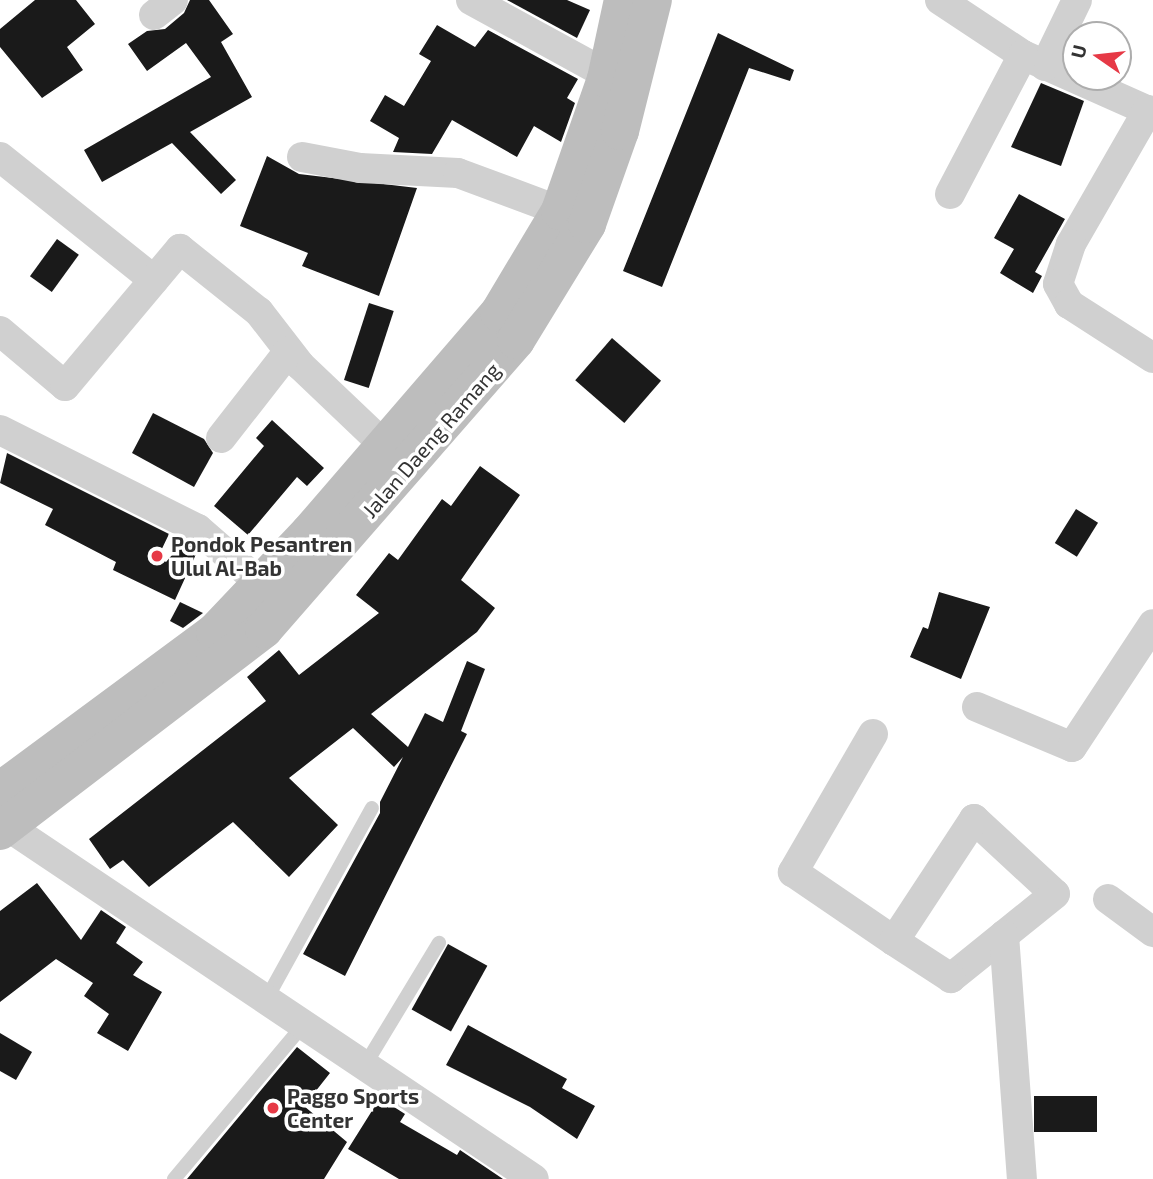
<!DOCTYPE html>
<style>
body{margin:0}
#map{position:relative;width:1153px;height:1179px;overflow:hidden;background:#fff;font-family:"Exo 2",sans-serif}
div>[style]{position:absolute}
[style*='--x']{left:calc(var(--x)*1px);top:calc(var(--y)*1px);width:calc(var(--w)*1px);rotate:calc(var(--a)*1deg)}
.building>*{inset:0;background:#1a1a1a;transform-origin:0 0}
.lane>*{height:14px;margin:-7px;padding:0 7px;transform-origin:7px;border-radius:7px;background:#d0d0d0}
.street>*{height:30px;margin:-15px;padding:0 15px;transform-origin:15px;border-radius:15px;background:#d0d0d0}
.secondary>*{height:38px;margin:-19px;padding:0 19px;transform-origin:19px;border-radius:19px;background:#bdbdbd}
.dots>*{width:19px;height:19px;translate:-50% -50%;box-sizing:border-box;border:4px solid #fff;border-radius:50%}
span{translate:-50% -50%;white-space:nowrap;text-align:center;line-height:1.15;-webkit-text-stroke:7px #fff;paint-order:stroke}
.street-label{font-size:21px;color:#333}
.poi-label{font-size:21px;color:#333;font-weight:700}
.left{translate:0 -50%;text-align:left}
.north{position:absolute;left:1062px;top:21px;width:70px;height:70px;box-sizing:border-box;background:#fff;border:2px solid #adadad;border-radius:50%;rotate:284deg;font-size:19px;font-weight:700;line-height:28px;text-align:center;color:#333}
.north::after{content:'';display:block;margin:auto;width:24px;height:32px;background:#e63946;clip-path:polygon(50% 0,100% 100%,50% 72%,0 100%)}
</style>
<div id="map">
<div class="building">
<div style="clip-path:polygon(35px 0,76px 0,95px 24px,67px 47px,83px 70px,42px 98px,0 47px,0 29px)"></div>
<div style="clip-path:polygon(190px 0,209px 0,233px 34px,221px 42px,252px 97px,190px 132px,236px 180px,221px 194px,172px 143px,102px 182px,84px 150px,211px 77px,186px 43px,147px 71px,128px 44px,147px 31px,165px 29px,184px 13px)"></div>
<div style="clip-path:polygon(507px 0,567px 0,590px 10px,577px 38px)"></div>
<div style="clip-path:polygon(437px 25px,475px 47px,488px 30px,578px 79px,567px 98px,575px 103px,561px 142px,534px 126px,517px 157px,452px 120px,432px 154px,393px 152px,399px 138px,370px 121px,385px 95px,404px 106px,431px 61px,419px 54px)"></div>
<div style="clip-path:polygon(718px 33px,794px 70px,790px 81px,749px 68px,662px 287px,623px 271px)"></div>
<div style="clip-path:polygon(1041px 83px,1084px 101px,1061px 166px,1011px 147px)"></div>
<div style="clip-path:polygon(267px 156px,299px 174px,417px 188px,379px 296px,302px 266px,308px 253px,240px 226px)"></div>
<div style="clip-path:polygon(1019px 194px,1065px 219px,1035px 272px,1042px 276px,1033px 293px,1000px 273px,1014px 249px,994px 238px)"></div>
<div style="left:57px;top:239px;width:27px;height:46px;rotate:36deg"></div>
<div style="left:369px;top:303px;width:26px;height:81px;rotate:18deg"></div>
<div style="left:612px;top:338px;width:65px;height:56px;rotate:41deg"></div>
<div style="clip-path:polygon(153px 413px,204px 439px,213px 453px,194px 487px,132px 453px)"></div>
<div style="clip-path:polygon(272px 420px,324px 468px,307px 486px,297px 477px,248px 535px,214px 506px,264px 446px,256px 438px)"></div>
<div style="clip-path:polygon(7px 453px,169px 534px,158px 557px,166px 562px,184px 541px,197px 552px,175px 600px,113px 570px,116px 562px,45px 525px,53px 509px,0 483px)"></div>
<div style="clip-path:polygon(480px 466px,520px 495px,461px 580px,495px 608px,477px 632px,371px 714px,408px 747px,425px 713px,443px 722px,467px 661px,485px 669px,461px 731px,467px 734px,345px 976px,303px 954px,380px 813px,380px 802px,403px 757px,394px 767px,353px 728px,289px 778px,338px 825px,289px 877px,233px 822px,149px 887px,123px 860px,110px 869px,89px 839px,266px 701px,247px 677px,279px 650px,299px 675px,379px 613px,356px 595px,389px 553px,398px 560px,442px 499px,451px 506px)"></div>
<div style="left:1076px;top:509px;width:26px;height:40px;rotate:32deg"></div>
<div style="clip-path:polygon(939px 592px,990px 607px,961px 679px,910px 657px,923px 627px,928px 629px)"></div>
<div style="clip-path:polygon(180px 602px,203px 613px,183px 628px,170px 621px)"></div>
<div style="clip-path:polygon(37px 883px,81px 940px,101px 910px,126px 927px,116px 943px,143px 962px,133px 975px,162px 992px,128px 1051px,97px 1033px,109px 1014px,84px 996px,93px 983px,56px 959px,0 1002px,0 911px)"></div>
<div style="left:448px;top:944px;width:45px;height:75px;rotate:29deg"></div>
<div style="clip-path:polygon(468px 1025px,567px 1079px,562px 1088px,595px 1106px,577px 1139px,530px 1107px,446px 1065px)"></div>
<div style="clip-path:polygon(0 1033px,32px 1052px,16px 1080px,0 1071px)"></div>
<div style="clip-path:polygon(297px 1047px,330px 1073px,304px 1106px,347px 1142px,324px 1179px,187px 1179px)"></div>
<div style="left:1097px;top:1096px;width:36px;height:63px;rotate:90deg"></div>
<div style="clip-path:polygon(380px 1098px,405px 1114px,400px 1122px,457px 1155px,460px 1150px,503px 1179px,399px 1179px,348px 1149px)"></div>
</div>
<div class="lane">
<div style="--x:267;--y:998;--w:217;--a:-61.1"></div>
<div style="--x:365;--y:1065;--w:143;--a:-58.8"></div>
<div style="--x:174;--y:1179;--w:202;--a:-50"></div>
</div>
<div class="street">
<div style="--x:471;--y:0;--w:177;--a:28.7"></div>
<div style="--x:940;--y:0;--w:100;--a:33.5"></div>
<div style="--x:1023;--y:55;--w:142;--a:24"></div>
<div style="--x:154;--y:15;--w:24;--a:-38"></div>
<div style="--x:1045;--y:66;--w:73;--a:-64.1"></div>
<div style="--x:1148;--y:110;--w:155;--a:119.9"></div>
<div style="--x:1071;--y:244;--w:42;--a:108"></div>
<div style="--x:1058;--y:284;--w:23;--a:61"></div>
<div style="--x:1069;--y:304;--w:100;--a:32.7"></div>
<div style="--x:0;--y:157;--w:197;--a:38.6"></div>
<div style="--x:302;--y:157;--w:59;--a:10.7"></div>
<div style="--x:360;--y:168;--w:98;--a:2.9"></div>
<div style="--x:458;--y:173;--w:109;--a:20.4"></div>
<div style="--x:950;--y:194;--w:157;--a:-62.3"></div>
<div style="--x:0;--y:331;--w:85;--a:40.2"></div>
<div style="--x:65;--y:386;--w:179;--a:-50"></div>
<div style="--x:180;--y:249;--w:101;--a:38.6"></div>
<div style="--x:259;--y:312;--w:67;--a:52.3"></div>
<div style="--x:300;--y:365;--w:117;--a:43.6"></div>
<div style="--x:0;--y:430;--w:221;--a:26.6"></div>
<div style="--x:198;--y:529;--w:103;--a:41.1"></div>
<div style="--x:221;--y:438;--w:110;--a:-52"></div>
<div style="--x:977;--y:707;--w:103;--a:22.8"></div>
<div style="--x:1072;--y:747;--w:147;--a:-56.6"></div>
<div style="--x:873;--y:734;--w:160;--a:120.1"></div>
<div style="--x:793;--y:872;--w:122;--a:34.3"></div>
<div style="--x:974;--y:819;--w:110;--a:42.8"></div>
<div style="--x:1055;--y:894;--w:134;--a:141.1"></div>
<div style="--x:951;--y:978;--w:68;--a:-147"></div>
<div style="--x:894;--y:941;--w:146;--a:-56.7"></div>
<div style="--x:7;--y:826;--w:634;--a:33.82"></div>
<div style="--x:1108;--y:899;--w:56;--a:36.3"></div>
<div style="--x:1004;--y:935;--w:245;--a:85.8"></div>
</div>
<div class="secondary">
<div style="--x:0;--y:791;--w:267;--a:-36.5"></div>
<div style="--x:215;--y:632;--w:137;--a:-46.5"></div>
<div style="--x:309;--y:533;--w:291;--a:-49.2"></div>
<div style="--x:499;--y:313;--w:119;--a:-59.1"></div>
<div style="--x:560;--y:211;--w:140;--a:-70.8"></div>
<div style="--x:606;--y:79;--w:81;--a:-77.9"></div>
<div style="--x:0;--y:831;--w:332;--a:-37.4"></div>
<div style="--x:264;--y:629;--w:383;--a:-48.9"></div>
<div style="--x:516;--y:340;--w:136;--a:-58.5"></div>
<div style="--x:587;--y:224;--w:99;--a:-70.5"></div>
<div style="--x:620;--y:131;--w:135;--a:-75.9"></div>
</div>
<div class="dots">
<div style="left:157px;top:556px;background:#e63946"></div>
<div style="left:273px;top:1108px;background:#e63946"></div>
</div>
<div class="street-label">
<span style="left:431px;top:440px;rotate:-49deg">Jalan Daeng Ramang</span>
</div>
<div class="poi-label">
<span class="left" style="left:171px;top:556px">Pondok Pesantren<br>Ulul Al-Bab</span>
<span class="left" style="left:287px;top:1108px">Paggo Sports<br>Center</span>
</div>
<div class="north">U</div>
</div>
